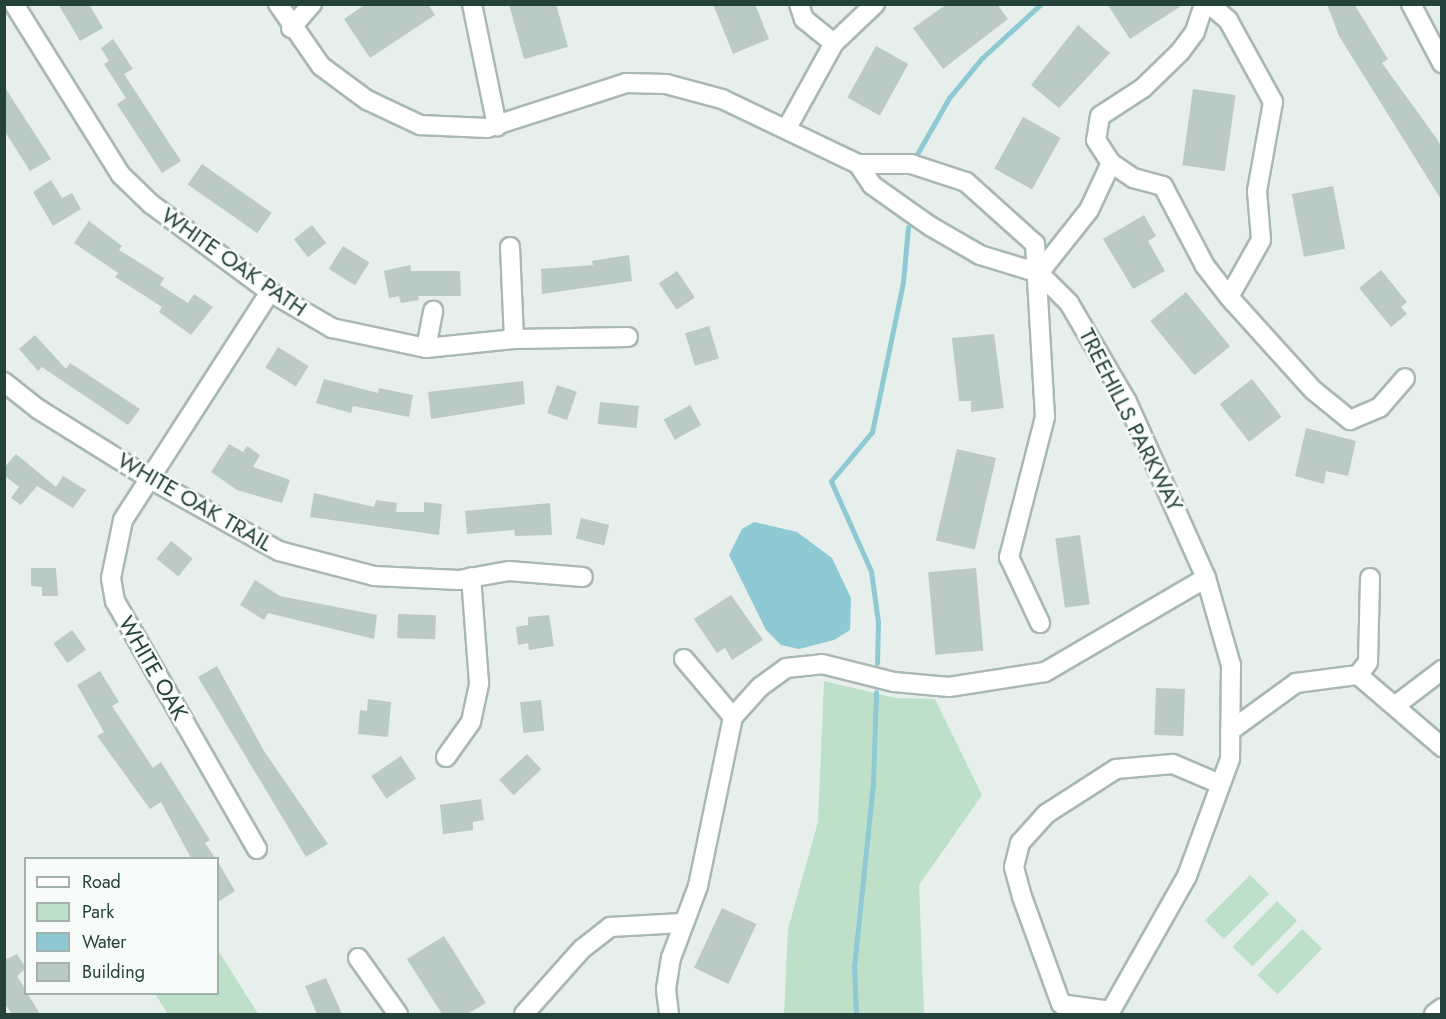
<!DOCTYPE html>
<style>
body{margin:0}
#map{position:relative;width:1446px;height:1019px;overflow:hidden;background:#e6efeb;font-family:Jost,sans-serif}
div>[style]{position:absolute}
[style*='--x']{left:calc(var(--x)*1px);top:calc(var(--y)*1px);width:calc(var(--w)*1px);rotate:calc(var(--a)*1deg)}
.green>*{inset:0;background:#bfe0c8;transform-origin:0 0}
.water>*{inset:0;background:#8ec9d4}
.stream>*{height:5px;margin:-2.5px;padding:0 2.5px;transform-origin:2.5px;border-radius:2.5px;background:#8ec9d4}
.building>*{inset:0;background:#bbcac4;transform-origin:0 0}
.roads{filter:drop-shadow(2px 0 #a8b8b2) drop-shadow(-2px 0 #a8b8b2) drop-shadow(0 2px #a8b8b2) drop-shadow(0 -2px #a8b8b2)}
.minor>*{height:18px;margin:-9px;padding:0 9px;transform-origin:9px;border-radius:9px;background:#fff}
span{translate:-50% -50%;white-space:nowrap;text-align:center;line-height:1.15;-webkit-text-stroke:5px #f7fbf9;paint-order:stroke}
.street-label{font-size:22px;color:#24423a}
.frame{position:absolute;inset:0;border:6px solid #24423a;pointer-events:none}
.legend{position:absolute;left:24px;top:857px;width:195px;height:138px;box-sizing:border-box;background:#f7fbf9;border:2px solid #a3b1ad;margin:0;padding:8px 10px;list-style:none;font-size:18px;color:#24423a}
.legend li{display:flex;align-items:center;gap:12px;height:30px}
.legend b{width:30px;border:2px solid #a3b1ad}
</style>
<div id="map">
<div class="green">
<div style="clip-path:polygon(824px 681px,896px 698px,935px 699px,982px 795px,919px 885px,924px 1014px,784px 1014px,788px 929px,818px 822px)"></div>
<div style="left:1250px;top:875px;width:27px;height:64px;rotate:45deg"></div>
<div style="left:1277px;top:901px;width:28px;height:64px;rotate:44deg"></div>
<div style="left:1302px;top:929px;width:28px;height:64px;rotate:44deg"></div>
<div style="clip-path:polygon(218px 950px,258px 1014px,168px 1014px,155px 994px,218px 994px)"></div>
</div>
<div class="water">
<div style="clip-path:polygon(754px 522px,797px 532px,832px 558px,851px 598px,850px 630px,834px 640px,799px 649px,781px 645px,766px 630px,729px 555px,742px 529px)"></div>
</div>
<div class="stream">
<div style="--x:916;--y:156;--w:67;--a:-60.4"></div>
<div style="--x:949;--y:98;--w:52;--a:-50.5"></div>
<div style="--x:982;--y:58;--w:80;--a:-42.5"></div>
<div style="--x:877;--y:663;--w:41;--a:-88.6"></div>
<div style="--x:878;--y:622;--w:51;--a:-97.8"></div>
<div style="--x:871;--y:571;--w:98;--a:-114"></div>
<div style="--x:831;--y:481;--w:64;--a:-50.1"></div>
<div style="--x:872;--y:432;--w:153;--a:-78.3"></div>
<div style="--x:903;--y:282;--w:55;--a:-84.8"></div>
<div style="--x:856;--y:1014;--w:47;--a:-92.4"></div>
<div style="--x:854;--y:967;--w:185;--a:-84.1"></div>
<div style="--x:873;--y:783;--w:91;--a:-88.1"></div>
</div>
<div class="building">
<div style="clip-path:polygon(58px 4px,89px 4px,103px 28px,80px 41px)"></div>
<div style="clip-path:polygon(366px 4px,428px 4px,435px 15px,370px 58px,344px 19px)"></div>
<div style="clip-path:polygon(509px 4px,556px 4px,568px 47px,524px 59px)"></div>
<div style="clip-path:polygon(713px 4px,755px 4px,769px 39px,733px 54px)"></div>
<div style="clip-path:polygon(947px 4px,997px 4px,1008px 19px,943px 69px,913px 28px)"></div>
<div style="clip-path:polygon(1107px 4px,1184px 4px,1130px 39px)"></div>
<div style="clip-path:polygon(1327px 4px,1354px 4px,1388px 59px,1382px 63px,1437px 139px,1442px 148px,1442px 201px,1339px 36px)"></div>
<div style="clip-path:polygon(1078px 25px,1110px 53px,1059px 108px,1031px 85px)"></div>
<div style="clip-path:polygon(113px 39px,133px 69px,124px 74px,181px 161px,162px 173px,117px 104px,126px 98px,104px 64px,109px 61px,101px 48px)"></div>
<div style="left:876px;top:46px;width:37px;height:59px;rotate:29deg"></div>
<div style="clip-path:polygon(4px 86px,51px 159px,30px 171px,4px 130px)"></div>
<div style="left:1193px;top:89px;width:43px;height:77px;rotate:8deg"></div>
<div style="left:1023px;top:117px;width:43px;height:59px;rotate:29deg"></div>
<div style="left:202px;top:164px;width:85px;height:25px;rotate:35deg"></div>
<div style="clip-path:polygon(51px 180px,62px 198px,72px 193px,81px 209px,53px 226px,33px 192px)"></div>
<div style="left:1333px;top:186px;width:64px;height:42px;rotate:79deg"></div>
<div style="clip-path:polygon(1144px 215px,1156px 236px,1148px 241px,1165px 271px,1133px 289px,1103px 239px)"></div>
<div style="clip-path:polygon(89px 221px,122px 246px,119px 250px,164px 278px,160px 285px,188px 303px,194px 294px,213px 307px,191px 335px,159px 312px,162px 307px,115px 277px,118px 273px,74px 243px)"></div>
<div style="left:312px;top:225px;width:23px;height:23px;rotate:52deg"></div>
<div style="left:343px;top:246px;width:31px;height:27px;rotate:32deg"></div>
<div style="clip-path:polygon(629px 255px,632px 281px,542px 294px,541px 269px,593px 265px,592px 261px)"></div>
<div style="clip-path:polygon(410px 265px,411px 271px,460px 271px,461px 296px,418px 296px,419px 300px,401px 303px,399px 296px,389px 298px,384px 271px)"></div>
<div style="clip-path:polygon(1381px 270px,1407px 302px,1401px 307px,1407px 314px,1391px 327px,1359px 288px)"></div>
<div style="left:677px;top:271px;width:32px;height:22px;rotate:56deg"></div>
<div style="left:1186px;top:292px;width:70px;height:46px;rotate:51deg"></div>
<div style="left:709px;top:326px;width:34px;height:25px;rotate:73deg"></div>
<div style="clip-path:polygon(994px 334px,1004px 408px,971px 412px,971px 401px,959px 401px,952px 338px)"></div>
<div style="clip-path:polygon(35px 335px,66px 369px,70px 363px,140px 409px,128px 425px,42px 367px,38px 371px,19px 349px)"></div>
<div style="left:278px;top:347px;width:36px;height:24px;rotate:32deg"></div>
<div style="clip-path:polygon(324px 379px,378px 393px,379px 388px,413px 395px,409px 417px,353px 406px,351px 413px,316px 403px)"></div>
<div style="left:1252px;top:379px;width:48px;height:41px;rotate:52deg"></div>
<div style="clip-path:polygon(523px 381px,525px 404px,431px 419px,428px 392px)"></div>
<div style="left:557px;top:385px;width:21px;height:30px;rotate:19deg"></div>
<div style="left:600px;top:402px;width:39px;height:22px;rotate:6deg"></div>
<div style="left:690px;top:405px;width:23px;height:30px;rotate:61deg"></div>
<div style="clip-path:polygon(1306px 428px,1356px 441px,1348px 476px,1326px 471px,1324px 484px,1295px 476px)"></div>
<div style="clip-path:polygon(229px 444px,243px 452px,247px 446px,260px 455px,253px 467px,290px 480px,282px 503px,237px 490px,211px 472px)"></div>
<div style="left:957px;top:449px;width:40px;height:94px;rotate:13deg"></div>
<div style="clip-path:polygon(16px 454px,56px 487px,63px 476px,86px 490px,73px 508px,37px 486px,21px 505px,11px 498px,19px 487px,4px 475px,4px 468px)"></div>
<div style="clip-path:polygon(314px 493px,374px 507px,376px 500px,397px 503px,396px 512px,424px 512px,424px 502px,442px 504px,439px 535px,310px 517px)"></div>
<div style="clip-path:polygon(550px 503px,552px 535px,515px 536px,514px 530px,467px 534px,465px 511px)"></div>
<div style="left:581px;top:518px;width:29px;height:21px;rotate:14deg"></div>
<div style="left:1080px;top:535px;width:70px;height:25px;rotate:82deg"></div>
<div style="left:171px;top:541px;width:28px;height:23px;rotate:39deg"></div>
<div style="clip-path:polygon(31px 568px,56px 568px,58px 596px,42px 596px,42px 587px,31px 586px)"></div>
<div style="left:976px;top:568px;width:83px;height:48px;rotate:85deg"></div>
<div style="clip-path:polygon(255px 580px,280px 596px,377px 615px,374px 639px,268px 613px,264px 620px,240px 605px)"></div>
<div style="clip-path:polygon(731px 595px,763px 640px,732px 660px,725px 648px,717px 653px,694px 619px)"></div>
<div style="left:398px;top:614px;width:38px;height:24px;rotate:2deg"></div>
<div style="clip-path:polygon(549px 615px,554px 646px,529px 650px,528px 643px,518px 645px,516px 627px,528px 625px,528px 617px)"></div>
<div style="left:72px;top:630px;width:24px;height:23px;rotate:54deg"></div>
<div style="clip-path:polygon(217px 666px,264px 751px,328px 844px,306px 857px,198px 677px)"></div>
<div style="clip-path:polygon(100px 671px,119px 702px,112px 706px,153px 768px,161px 762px,210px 840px,205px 843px,215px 858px,191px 858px,161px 802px,150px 809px,97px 736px,104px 732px,77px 685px)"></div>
<div style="left:1156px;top:688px;width:29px;height:47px;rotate:2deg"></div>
<div style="clip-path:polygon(368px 699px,391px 702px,388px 737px,358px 734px,360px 710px,367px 711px)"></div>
<div style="left:541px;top:700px;width:31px;height:21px;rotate:84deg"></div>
<div style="left:527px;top:754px;width:21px;height:38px;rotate:47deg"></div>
<div style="left:401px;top:756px;width:27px;height:36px;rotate:56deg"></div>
<div style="clip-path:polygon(481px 799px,484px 820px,473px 822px,473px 830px,443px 834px,440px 805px)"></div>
<div style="clip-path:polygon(218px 862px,235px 891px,218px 902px)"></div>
<div style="left:722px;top:908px;width:38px;height:66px;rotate:25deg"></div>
<div style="clip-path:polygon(444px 936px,486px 1003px,467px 1014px,442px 1014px,407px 959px)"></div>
<div style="clip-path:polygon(4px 954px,7px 959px,17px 954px,26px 968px,17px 976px,40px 1014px,12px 1014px,4px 1003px)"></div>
<div style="clip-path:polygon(326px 978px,342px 1014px,317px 1014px,305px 986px)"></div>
</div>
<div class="roads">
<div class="minor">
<div style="--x:14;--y:4;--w:202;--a:58"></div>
<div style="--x:121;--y:175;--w:42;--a:44"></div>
<div style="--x:151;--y:204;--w:148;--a:36.5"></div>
<div style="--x:270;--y:292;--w:72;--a:30.1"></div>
<div style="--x:332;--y:328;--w:96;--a:12"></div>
<div style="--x:426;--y:348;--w:88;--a:-5.8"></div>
<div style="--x:514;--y:339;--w:114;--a:-1"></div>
<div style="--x:278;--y:4;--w:75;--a:55.3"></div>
<div style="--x:321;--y:66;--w:57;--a:36.5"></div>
<div style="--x:367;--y:100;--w:59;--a:25.3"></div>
<div style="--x:420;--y:125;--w:67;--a:2.6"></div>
<div style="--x:487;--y:128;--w:146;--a:-17.9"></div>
<div style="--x:626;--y:83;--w:40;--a:1.4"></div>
<div style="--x:666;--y:84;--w:58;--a:15"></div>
<div style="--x:722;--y:99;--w:151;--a:25.5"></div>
<div style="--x:858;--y:164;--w:53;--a:0"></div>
<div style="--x:911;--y:164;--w:58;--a:18.1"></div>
<div style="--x:966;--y:182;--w:93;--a:41.9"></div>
<div style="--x:1035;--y:244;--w:173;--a:86.7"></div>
<div style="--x:1045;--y:417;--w:145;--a:104.4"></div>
<div style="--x:1009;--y:557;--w:73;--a:64.8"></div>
<div style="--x:472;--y:4;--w:125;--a:78.4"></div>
<div style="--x:799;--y:4;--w:16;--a:72"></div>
<div style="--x:804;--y:19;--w:38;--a:39"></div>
<div style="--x:1204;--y:4;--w:29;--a:108"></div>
<div style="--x:1195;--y:32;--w:25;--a:127"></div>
<div style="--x:1180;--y:52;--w:52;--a:135.8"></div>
<div style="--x:1143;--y:88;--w:51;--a:146.9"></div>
<div style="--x:1100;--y:116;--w:24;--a:99"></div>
<div style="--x:1096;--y:140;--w:27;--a:57"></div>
<div style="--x:1111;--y:163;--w:27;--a:34"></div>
<div style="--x:1133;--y:178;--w:31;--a:15"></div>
<div style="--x:1163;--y:186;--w:90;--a:62.3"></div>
<div style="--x:1205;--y:266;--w:39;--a:52"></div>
<div style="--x:1229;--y:297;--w:125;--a:47.9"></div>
<div style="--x:1313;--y:390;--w:48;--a:39"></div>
<div style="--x:1350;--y:420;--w:33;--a:-23"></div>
<div style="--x:1380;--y:407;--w:38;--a:-49"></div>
<div style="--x:1209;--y:4;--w:25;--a:40"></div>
<div style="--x:1228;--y:20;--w:94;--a:61.2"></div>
<div style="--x:1273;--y:102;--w:90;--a:100.2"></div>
<div style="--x:1257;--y:191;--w:49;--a:85.3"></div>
<div style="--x:1261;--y:240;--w:65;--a:119.3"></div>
<div style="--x:1411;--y:4;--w:67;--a:62.3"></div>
<div style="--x:291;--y:28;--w:32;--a:-49"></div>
<div style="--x:787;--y:128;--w:97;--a:-61.1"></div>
<div style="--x:834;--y:43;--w:57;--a:-43.6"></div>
<div style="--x:858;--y:164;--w:25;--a:56"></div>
<div style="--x:872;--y:185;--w:71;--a:35.3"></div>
<div style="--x:930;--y:226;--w:58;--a:30.1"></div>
<div style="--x:980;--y:255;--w:62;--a:17"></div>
<div style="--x:1039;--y:273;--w:42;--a:45"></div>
<div style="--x:1069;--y:303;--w:115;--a:59.6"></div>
<div style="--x:1127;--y:402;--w:193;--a:65.8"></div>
<div style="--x:1206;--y:578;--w:91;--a:74"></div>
<div style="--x:1231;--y:665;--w:94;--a:90.6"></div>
<div style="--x:1230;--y:759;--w:125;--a:110.2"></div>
<div style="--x:1187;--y:876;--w:159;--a:119.5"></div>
<div style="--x:510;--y:247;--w:92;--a:87.5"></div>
<div style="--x:1039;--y:273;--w:80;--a:-51.6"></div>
<div style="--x:1089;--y:210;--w:52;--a:-64.9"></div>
<div style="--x:426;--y:348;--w:38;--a:-79"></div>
<div style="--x:4;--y:382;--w:43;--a:38.5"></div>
<div style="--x:38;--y:409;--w:132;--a:32"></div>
<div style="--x:150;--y:479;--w:148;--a:29.2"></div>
<div style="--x:279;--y:551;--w:98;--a:14.7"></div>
<div style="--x:374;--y:576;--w:85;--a:2.7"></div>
<div style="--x:459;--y:580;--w:51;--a:-10.2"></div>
<div style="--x:509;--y:571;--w:74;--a:4.6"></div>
<div style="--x:1358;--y:675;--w:16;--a:-52"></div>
<div style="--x:1368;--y:662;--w:84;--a:-88.6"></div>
<div style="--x:1396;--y:705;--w:58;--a:-37.3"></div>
<div style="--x:733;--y:717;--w:40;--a:-48"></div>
<div style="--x:760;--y:687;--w:32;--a:-36"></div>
<div style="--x:786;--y:668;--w:36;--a:-6"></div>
<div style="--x:822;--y:664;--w:74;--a:14"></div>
<div style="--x:894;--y:682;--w:55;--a:5.2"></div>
<div style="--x:949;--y:687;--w:97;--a:-8.9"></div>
<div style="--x:1045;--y:672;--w:186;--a:-30.3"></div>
<div style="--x:1230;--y:731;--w:82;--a:-36"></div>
<div style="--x:1296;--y:683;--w:63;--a:-7.4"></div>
<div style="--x:1358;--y:675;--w:111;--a:40.6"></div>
<div style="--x:446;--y:757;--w:43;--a:-54.5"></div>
<div style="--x:471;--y:722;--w:40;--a:-78"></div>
<div style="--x:479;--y:683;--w:106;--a:-94.3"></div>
<div style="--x:257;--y:849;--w:286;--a:-119.8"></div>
<div style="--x:115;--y:601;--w:23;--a:-100"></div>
<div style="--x:111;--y:578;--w:59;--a:-78.3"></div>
<div style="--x:123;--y:520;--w:271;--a:-57.2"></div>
<div style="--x:358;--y:958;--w:69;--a:54.5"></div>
<div style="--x:1111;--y:1011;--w:50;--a:-172"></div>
<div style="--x:1061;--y:1004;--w:114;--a:-110"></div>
<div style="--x:1022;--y:897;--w:31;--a:-105"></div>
<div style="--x:1014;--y:867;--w:25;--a:-76"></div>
<div style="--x:1020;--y:843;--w:39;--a:-48"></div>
<div style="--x:1046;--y:814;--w:83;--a:-32.7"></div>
<div style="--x:1116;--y:769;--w:57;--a:-5"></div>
<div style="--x:1173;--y:764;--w:51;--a:23.1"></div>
<div style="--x:524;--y:1014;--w:87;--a:-48.3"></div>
<div style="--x:582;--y:949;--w:36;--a:-38"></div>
<div style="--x:610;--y:927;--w:72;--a:-3.2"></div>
<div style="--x:669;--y:1014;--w:25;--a:-97"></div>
<div style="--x:666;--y:989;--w:31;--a:-81"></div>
<div style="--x:671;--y:958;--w:77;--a:-69.4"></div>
<div style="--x:698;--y:886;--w:173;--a:-78.3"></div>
<div style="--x:733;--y:717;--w:76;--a:-130.2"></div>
<div style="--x:1434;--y:1014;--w:10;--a:-37"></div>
</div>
</div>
<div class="street-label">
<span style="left:234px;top:262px;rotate:35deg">WHITE OAK PATH</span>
<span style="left:1131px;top:420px;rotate:63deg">TREEHILLS PARKWAY</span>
<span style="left:195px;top:502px;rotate:30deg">WHITE OAK TRAIL</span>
<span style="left:153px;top:668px;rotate:60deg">WHITE OAK</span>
</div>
<div class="frame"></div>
<ul class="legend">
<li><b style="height:8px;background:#fff"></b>Road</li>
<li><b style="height:16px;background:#bfe0c8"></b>Park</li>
<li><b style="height:16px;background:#8ec9d4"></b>Water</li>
<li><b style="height:16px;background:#bbcac4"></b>Building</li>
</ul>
</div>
